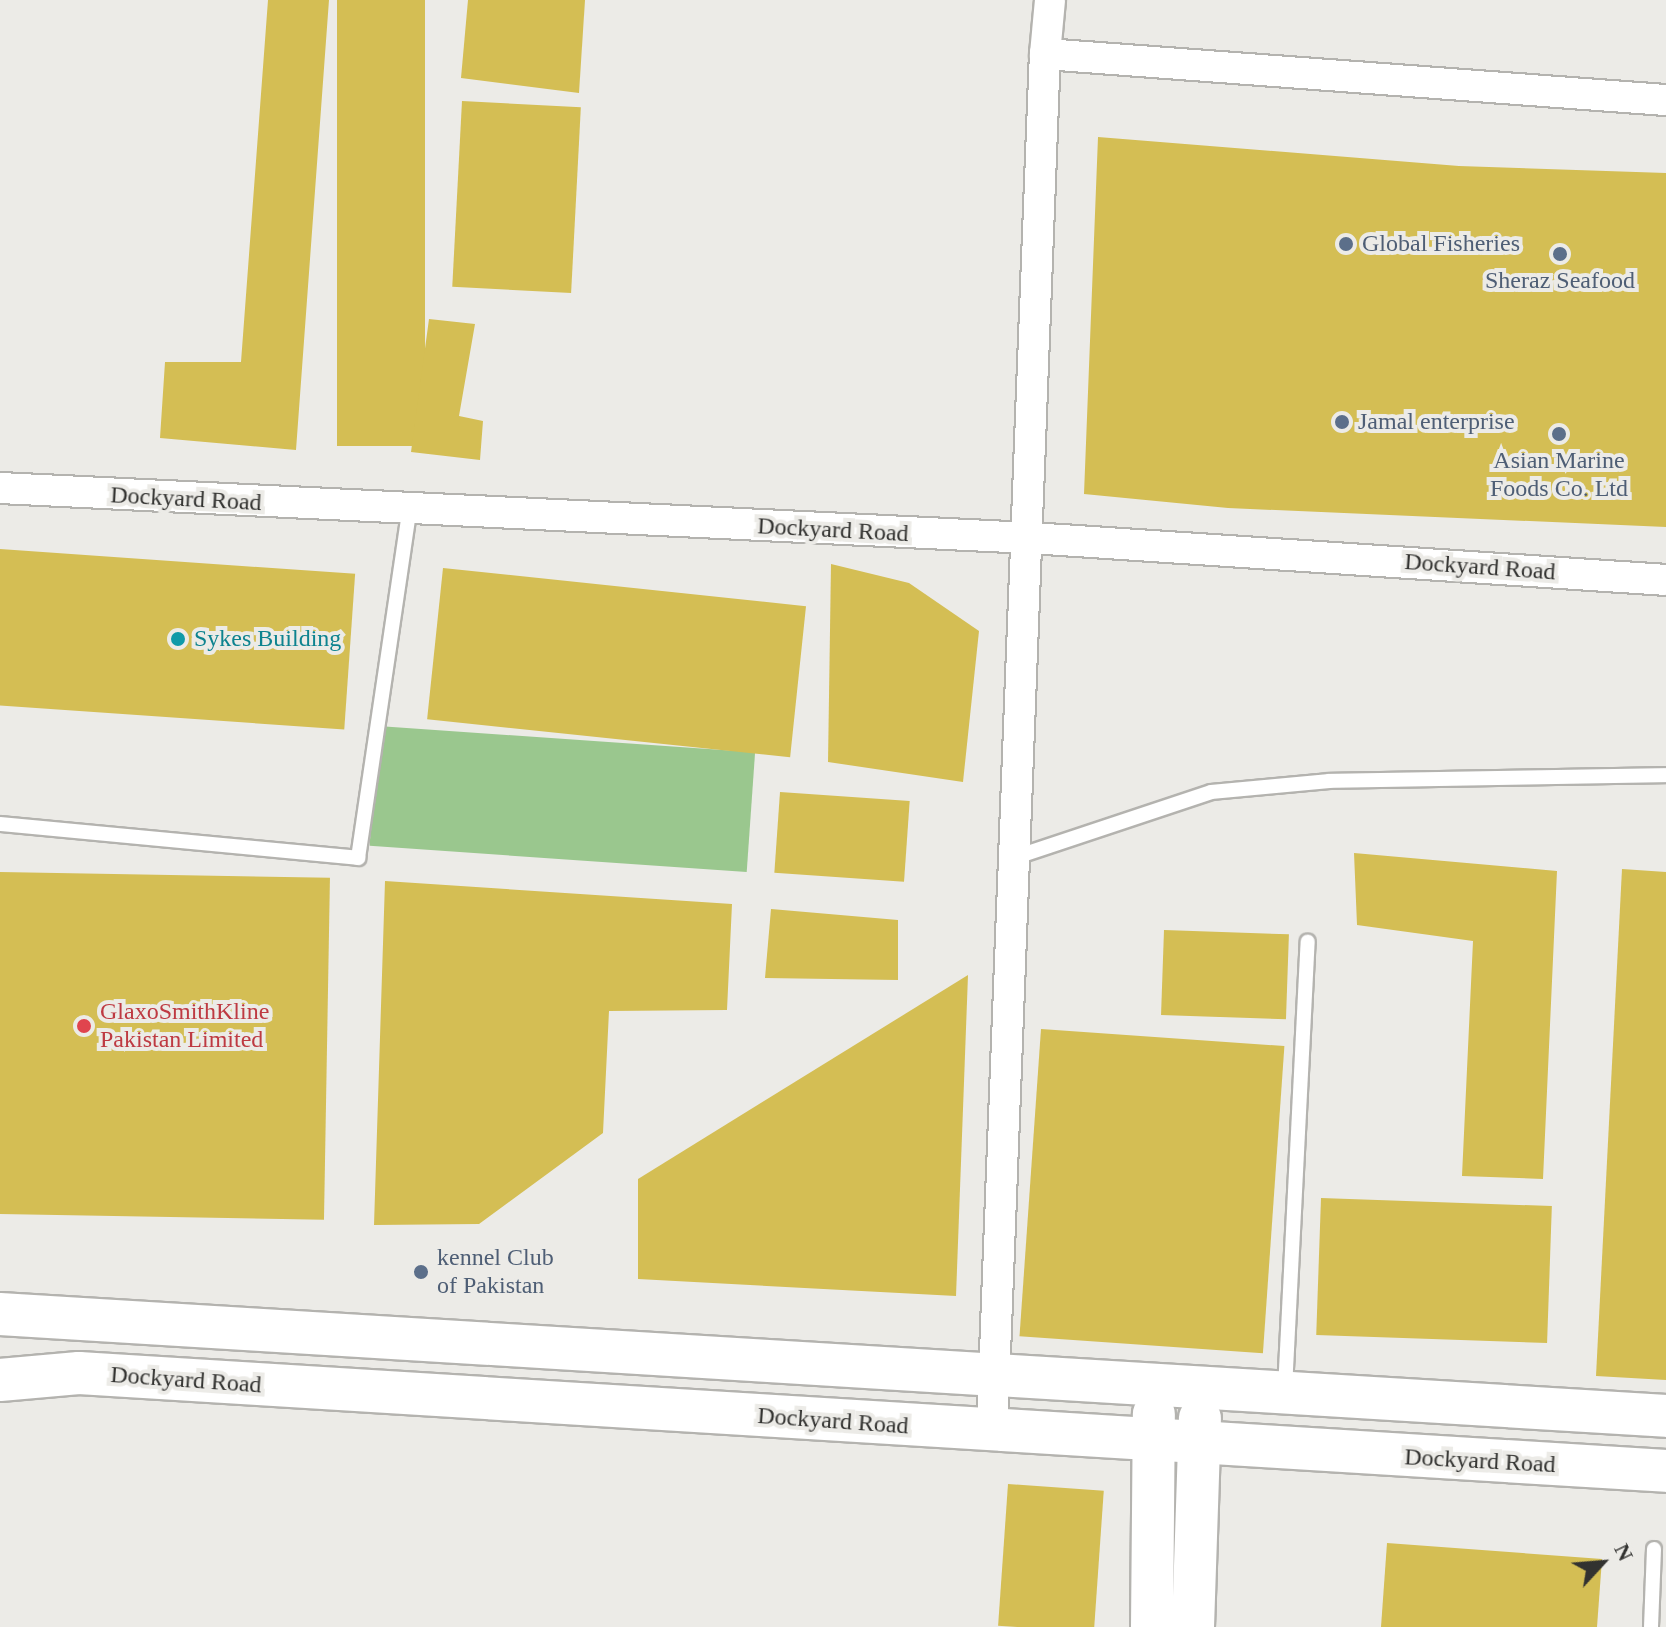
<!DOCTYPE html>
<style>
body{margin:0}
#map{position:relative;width:1666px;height:1627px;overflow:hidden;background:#ecebe7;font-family:"Times New Roman",serif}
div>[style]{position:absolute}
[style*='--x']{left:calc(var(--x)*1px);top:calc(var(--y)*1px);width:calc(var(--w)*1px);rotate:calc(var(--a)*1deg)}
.green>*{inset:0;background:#9ac78e;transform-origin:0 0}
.building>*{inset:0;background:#d4be54;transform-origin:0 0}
.roads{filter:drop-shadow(2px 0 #b4b3af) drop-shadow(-2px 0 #b4b3af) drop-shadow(0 2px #b4b3af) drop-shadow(0 -2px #b4b3af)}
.lane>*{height:14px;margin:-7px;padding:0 7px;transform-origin:7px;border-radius:7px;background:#fff}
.street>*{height:30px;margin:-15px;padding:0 15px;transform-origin:15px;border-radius:15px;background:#fff}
.secondary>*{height:42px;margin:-21px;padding:0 21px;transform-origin:21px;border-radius:21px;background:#fff}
.dots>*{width:22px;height:22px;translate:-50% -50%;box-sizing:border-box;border:4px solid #ecebe7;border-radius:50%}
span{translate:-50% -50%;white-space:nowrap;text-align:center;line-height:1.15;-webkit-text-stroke:8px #ecebe7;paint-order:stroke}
.service-label{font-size:24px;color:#4e5e75}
.left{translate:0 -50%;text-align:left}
.street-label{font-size:24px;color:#323230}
.culture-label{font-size:24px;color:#0d838f}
.health-label{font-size:24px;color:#be3a42}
.north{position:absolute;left:1562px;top:1523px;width:80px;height:80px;-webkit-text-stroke:6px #ecebe7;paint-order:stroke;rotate:64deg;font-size:22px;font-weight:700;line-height:32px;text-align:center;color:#323230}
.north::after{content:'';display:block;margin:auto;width:28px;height:36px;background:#323230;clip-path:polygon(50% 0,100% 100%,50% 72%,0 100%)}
</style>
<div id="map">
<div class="green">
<div style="left:378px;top:726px;width:378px;height:120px;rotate:4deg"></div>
</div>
<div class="building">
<div style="clip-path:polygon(268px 0,329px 0,296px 450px,160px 438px,165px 362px,241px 362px)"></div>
<div style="left:337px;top:0;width:88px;height:446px"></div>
<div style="clip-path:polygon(468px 0,585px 0,579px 93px,461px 78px)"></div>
<div style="left:462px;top:101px;width:119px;height:186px;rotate:3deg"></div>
<div style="clip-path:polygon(1098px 137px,1459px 166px,1666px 173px,1666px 527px,1228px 508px,1084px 494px)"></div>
<div style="clip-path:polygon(429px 319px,475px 324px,459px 416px,483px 421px,480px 460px,411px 452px)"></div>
<div style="left:0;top:549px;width:356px;height:156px;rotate:4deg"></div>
<div style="clip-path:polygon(831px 564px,909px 583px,979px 631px,963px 782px,828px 762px)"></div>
<div style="left:443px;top:568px;width:365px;height:152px;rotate:6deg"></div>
<div style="left:780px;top:792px;width:130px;height:81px;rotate:4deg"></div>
<div style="clip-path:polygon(1354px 853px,1557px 871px,1543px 1179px,1462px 1176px,1473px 941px,1357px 925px)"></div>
<div style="clip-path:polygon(1622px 869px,1666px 872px,1666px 1380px,1596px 1376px)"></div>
<div style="left:0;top:872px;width:330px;height:342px;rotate:1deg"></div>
<div style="clip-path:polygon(385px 881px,732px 904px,727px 1010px,609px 1011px,603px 1133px,479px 1224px,374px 1225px)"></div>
<div style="clip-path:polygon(771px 909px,898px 920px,898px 980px,765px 978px)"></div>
<div style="left:1164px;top:930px;width:125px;height:85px;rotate:2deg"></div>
<div style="clip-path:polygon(968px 975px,956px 1296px,638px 1279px,638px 1179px)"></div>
<div style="left:1041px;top:1029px;width:244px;height:308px;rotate:4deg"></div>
<div style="left:1321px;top:1198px;width:231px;height:137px;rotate:2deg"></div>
<div style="left:1008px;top:1484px;width:96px;height:142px;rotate:4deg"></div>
<div style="clip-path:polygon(1387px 1543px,1602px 1559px,1597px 1627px,1381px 1627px)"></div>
</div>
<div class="roads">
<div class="lane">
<div style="--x:0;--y:824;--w:360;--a:5.4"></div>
<div style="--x:358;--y:858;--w:351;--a:-81.6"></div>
<div style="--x:1019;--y:856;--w:202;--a:-18.4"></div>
<div style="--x:1211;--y:792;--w:119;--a:-5.3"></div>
<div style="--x:1329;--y:781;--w:337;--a:-1"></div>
<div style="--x:1285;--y:1389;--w:448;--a:-87.1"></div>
<div style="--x:1651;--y:1627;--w:78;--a:-87.8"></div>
</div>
<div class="street">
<div style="--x:1045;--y:54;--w:54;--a:-84.7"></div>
<div style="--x:0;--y:488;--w:1032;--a:2.78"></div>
<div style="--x:1031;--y:538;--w:636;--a:3.78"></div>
<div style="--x:992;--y:1431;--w:1378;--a:-87.8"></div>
<div style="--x:1045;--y:54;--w:623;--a:4.24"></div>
</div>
<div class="secondary">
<div style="--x:0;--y:1314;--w:1669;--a:3.5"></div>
<div style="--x:0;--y:1380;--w:79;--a:-5.1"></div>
<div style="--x:79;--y:1373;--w:1590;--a:3.53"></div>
<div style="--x:1152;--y:1627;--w:213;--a:-89.5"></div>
<div style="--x:1193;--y:1627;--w:209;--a:-88.1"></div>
</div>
</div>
<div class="dots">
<div style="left:1346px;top:244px;background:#5c6f8a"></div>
<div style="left:1560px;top:254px;background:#5c6f8a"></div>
<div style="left:1342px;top:422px;background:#5c6f8a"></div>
<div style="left:1559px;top:434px;background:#5c6f8a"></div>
<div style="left:178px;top:639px;background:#0f9aa8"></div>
<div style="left:84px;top:1026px;background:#e0444e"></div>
<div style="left:421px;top:1272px;background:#5c6f8a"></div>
</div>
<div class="service-label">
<span class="left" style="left:1362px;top:244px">Global Fisheries</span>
<span style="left:1560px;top:281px">Sheraz Seafood</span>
<span class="left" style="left:1358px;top:422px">Jamal enterprise</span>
<span style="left:1559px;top:475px">Asian Marine<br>Foods Co. Ltd</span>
<span class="left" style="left:437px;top:1272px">kennel Club<br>of Pakistan</span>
</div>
<div class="street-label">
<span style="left:186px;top:499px;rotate:3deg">Dockyard Road</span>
<span style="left:833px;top:530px;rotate:3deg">Dockyard Road</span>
<span style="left:1480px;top:567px;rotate:4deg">Dockyard Road</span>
<span style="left:186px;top:1380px;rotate:4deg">Dockyard Road</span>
<span style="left:833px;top:1421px;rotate:4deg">Dockyard Road</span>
<span style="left:1480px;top:1461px;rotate:3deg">Dockyard Road</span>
</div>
<div class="culture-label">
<span class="left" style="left:194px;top:639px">Sykes Building</span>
</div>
<div class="health-label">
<span class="left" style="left:100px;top:1026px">GlaxoSmithKline<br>Pakistan Limited</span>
</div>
<div class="north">N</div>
</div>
